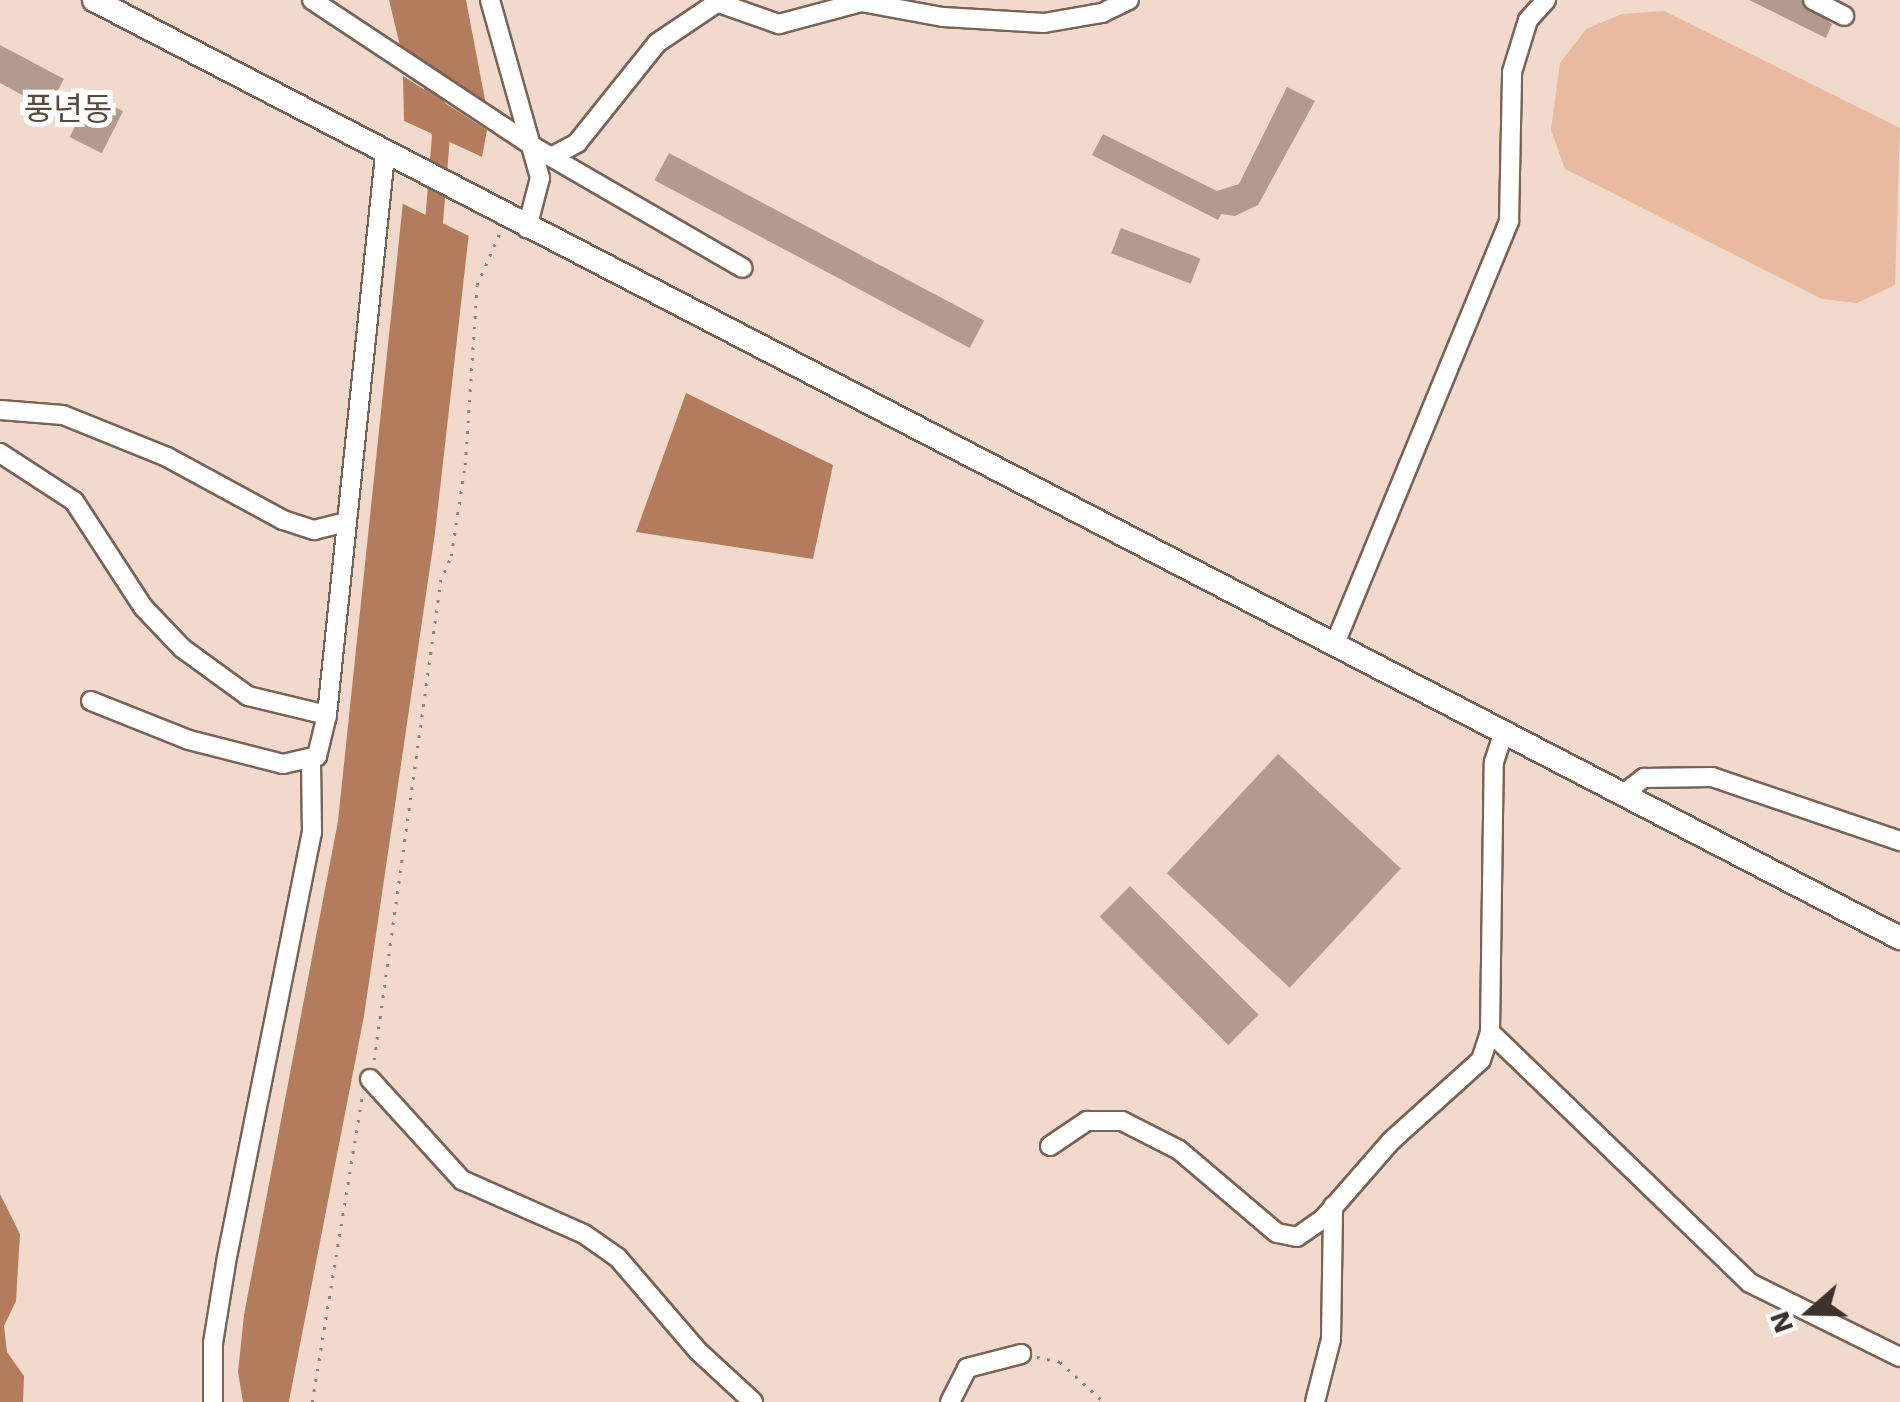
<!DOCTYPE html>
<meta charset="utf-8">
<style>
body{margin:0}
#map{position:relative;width:1900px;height:1402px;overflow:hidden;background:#f1d9cb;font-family:"Work Sans","Noto Sans KR",sans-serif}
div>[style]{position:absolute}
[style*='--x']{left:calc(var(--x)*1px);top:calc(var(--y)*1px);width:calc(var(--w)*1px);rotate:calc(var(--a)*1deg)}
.green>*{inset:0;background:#e8baa0}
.water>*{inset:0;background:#b37d5d}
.pier>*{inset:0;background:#f1d9cb;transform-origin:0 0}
.canal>*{height:18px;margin:-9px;padding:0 9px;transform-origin:9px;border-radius:9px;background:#b37d5d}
.building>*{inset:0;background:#b29b8e;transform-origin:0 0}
.path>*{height:2.5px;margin-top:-1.25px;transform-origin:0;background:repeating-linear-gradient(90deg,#908076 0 2.5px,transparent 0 10.5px)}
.roads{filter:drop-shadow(2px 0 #786357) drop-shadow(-2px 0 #786357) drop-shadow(0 2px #786357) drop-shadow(0 -2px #786357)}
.minor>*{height:18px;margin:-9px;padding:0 9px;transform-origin:9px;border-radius:9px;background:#fff}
.major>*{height:22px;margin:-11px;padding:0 11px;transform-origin:11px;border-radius:11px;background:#fff}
span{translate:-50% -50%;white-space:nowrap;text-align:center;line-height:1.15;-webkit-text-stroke:10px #fff;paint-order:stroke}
.quarter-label{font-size:32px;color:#5b483c}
.north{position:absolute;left:1760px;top:1262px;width:100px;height:100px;-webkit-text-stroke:8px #fff;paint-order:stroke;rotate:250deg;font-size:28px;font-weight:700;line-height:40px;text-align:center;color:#3b322c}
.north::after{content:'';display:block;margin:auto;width:35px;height:45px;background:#3b322c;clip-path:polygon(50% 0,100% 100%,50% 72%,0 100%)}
</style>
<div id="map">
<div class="green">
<div style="clip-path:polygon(1664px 11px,1900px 128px,1895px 285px,1857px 303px,1822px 299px,1565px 169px,1551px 130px,1560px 63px,1586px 29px,1622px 14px)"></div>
</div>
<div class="water">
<div style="clip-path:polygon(389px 0,466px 0,486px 105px,401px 50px)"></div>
<div style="clip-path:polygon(403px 76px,487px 130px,482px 157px,404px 121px)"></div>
<div style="clip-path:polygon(403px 202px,469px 233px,435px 533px,364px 1016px,290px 1396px,289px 1402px,243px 1402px,238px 1372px,244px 1315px,338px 821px)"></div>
<div style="clip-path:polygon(686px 393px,833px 465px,813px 559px,636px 532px)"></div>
<div style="clip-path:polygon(0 1194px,20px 1234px,16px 1301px,4px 1326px,7px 1352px,24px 1376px,23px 1402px,0 1402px)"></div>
</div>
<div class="pier">
<div style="clip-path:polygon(399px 119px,404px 121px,486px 159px,402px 126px)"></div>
<div style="left:405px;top:197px;width:74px;height:7px;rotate:26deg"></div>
</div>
<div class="canal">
<div style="--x:430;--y:69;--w:68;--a:80.7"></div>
<div style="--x:441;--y:136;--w:100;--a:94.6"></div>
</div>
<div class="building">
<div style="clip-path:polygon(1749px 0,1801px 0,1832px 24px,1826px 38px)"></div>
<div style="clip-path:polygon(0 45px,64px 79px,48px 109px,0 83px)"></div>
<div style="clip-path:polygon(1287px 87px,1315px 101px,1258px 205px,1235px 216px,1221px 214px,1218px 220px,1092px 155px,1103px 134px,1217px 191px,1239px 184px)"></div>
<div style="left:91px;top:95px;width:36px;height:47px;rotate:27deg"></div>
<div style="left:669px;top:153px;width:357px;height:31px;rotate:28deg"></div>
<div style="left:1121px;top:228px;width:85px;height:27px;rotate:21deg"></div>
<div style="left:1278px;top:754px;width:168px;height:163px;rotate:43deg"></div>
<div style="left:1130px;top:886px;width:182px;height:43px;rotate:45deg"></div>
</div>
<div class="path">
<div style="--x:374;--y:1060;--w:483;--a:-82.1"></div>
<div style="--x:440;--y:582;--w:28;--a:-67"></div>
<div style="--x:451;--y:556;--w:92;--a:-81.3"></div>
<div style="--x:465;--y:465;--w:180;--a:-86.2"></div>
<div style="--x:477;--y:285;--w:58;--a:-66.5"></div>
<div style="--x:1037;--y:1357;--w:24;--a:12"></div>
<div style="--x:1060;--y:1362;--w:59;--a:42.3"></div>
<div style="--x:312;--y:1402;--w:310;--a:-80.7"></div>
</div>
<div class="roads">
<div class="minor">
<div style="--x:312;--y:0;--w:266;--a:33.5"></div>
<div style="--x:534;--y:147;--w:241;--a:30.1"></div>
<div style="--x:490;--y:0;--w:185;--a:74.3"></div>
<div style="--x:540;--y:178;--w:52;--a:104.6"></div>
<div style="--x:1813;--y:0;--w:35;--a:27"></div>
<div style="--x:719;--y:3;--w:64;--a:19.3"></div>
<div style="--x:779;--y:24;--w:85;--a:-15"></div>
<div style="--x:861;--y:2;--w:83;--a:10.4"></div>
<div style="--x:943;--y:17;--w:101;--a:3.4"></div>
<div style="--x:1044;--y:23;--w:59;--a:-9.8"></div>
<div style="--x:1102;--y:13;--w:30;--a:-26"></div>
<div style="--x:551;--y:157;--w:30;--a:-28"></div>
<div style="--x:577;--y:143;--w:128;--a:-51.3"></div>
<div style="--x:657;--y:43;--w:77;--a:-33.9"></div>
<div style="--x:0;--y:410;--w:63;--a:4.5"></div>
<div style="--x:63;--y:415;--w:112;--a:22"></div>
<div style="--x:167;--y:457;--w:132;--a:28.5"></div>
<div style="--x:283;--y:520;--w:33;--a:18"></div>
<div style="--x:314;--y:530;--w:34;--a:-14"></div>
<div style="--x:0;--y:453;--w:88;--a:33"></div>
<div style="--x:74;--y:501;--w:126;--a:56.9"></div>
<div style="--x:143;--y:607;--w:57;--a:46.4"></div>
<div style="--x:182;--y:648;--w:82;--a:36"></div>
<div style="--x:248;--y:696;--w:81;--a:13.5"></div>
<div style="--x:1334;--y:646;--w:460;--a:-67.6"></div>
<div style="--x:1509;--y:221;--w:149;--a:-88.8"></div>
<div style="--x:1512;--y:72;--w:54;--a:-72.9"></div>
<div style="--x:1528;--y:20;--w:27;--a:-48"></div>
<div style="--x:91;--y:701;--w:105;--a:21.7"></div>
<div style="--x:189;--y:740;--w:97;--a:14.3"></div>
<div style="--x:283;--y:764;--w:35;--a:-13"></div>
<div style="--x:317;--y:756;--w:42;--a:-76.3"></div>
<div style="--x:327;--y:715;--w:563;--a:-84.09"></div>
<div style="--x:1622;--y:795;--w:28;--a:-38"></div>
<div style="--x:1644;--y:778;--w:68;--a:-0.8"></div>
<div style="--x:1712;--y:777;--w:199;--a:18.8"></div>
<div style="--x:1490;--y:1032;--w:361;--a:44"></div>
<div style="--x:1750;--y:1283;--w:167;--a:26.3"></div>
<div style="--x:370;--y:1079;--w:137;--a:47.7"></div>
<div style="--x:462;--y:1180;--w:133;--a:23.9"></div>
<div style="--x:584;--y:1234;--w:42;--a:35.2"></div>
<div style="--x:618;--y:1258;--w:123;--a:49.3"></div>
<div style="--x:698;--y:1351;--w:75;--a:42.8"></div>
<div style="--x:1050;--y:1146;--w:45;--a:-34"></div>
<div style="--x:1087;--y:1121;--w:35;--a:0"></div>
<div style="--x:1122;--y:1121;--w:64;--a:27"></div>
<div style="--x:1179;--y:1150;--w:128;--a:40.3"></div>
<div style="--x:1277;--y:1233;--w:20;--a:11"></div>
<div style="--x:1297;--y:1237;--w:32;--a:-35"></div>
<div style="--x:1323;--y:1219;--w:103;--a:-48.9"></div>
<div style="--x:1391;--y:1141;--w:121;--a:-42"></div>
<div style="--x:1481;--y:1060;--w:29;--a:-72"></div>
<div style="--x:1490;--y:1032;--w:270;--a:-89.2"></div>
<div style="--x:1494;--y:762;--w:29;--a:-72"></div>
<div style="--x:213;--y:1402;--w:59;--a:-90"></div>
<div style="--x:213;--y:1343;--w:87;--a:-80.8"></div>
<div style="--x:227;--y:1257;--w:432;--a:-78.7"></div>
<div style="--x:312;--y:833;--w:75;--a:-90.8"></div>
<div style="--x:950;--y:1402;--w:38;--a:-63"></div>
<div style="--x:967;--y:1368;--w:56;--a:-14.5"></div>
<div style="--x:1315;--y:1402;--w:65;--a:-75.7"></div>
<div style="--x:1331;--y:1339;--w:133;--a:-89.1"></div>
</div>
<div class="major">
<div style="--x:94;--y:0;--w:2035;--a:27.45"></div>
</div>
</div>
<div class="quarter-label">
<span style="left:68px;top:109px">풍년동</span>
</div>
<div class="north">N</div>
</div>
